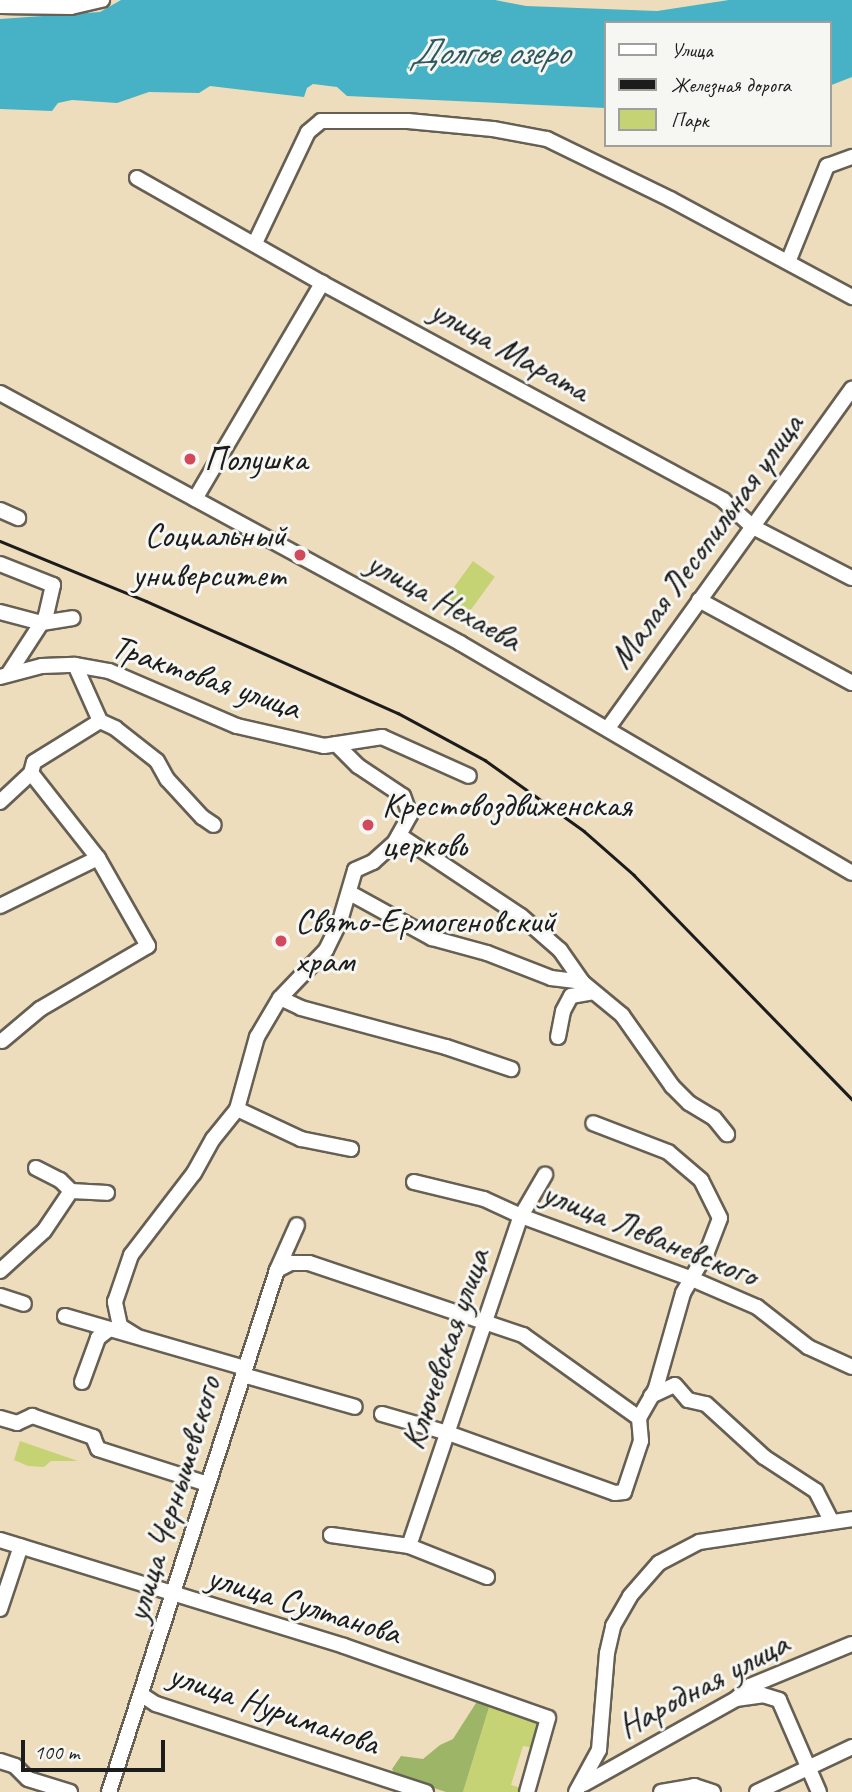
<!DOCTYPE html>
<meta charset="utf-8">
<style>
body{margin:0}
#map{position:relative;width:852px;height:1792px;overflow:hidden;background:#eeddbc;font-family:Caveat,sans-serif}
div>[style]{position:absolute}
[style*='--x']{left:calc(var(--x)*1px);top:calc(var(--y)*1px);width:calc(var(--w)*1px);rotate:calc(var(--a)*1deg)}
.green>*{inset:0;background:#c5d375;transform-origin:0 0}
.forest>*{inset:0;background:#9cb566}
.water>*{inset:0;background:#47b2c5}
.roads{filter:drop-shadow(2px 0 #666054) drop-shadow(-2px 0 #666054) drop-shadow(0 2px #666054) drop-shadow(0 -2px #666054)}
.minor>*{height:14px;margin:-7px;padding:0 7px;transform-origin:7px;border-radius:7px;background:#fff}
.rail>*{height:2.5px;margin:-1.25px;padding:0 1.25px;transform-origin:1.25px;border-radius:1.25px;background:#1c1c1c}
.dots>*{width:19px;height:19px;translate:-50% -50%;box-sizing:border-box;border:4px solid #f6f6f2;border-radius:50%}
span{translate:-50% -50%;white-space:nowrap;text-align:center;line-height:1.15;-webkit-text-stroke:6px #f6f6f2;paint-order:stroke}
.street-label{font-size:35px;color:#1c1c1c}
.poi-label{font-size:35px;color:#1c1c1c}
.left{translate:0 -50%;text-align:left}
.right{translate:-100% -50%;text-align:right}
.water-label{font-size:37px;color:#2d5860;font-style:italic}
.legend{position:absolute;left:604px;top:21px;width:228px;height:126px;box-sizing:border-box;background:#f6f6f2;border:2px solid #9f9f9c;margin:0;padding:9px 12px;list-style:none;font-size:21px;color:#1c1c1c}
.legend li{display:flex;align-items:center;gap:14px;height:35px}
.legend b{width:35px;border:2px solid #9f9f9c}
.scale{position:absolute;left:21px;top:1740px;width:144px;height:32px;box-sizing:border-box;border:4px solid #1c1c1c;border-top:0;padding-left:9px;font-size:21px;line-height:24px;white-space:nowrap;color:#1c1c1c;-webkit-text-stroke:5px #f6f6f2;paint-order:stroke}
</style>
<div id="map">
<div class="green">
<div style="left:473px;top:561px;width:27px;height:49px;rotate:36deg"></div>
<div style="clip-path:polygon(20px 1441px,78px 1461px,51px 1461px,44px 1467px,28px 1466px,14px 1460px)"></div>
<div style="clip-path:polygon(490px 1704px,542px 1719px,534px 1748px,523px 1746px,511px 1785px,522px 1788px,520px 1792px,463px 1792px)"></div>
</div>
<div class="forest">
<div style="clip-path:polygon(481px 1701px,490px 1704px,463px 1792px,446px 1792px,396px 1776px,392px 1769px,401px 1756px,423px 1759px,440px 1745px,453px 1739px,476px 1703px)"></div>
</div>
<div class="water">
<div style="clip-path:polygon(121px 0,495px 0,526px 6px,657px 11px,729px 0,852px 0,852px 77px,829px 86px,829px 23px,605px 23px,605px 108px,347px 96px,337px 87px,313px 84px,307px 88px,304px 97px,210px 86px,199px 93px,149px 92px,117px 103px,72px 100px,58px 103px,52px 111px,0 109px,0 19px,100px 12px)"></div>
</div>
<div class="roads">
<div class="minor">
<div style="--x:0;--y:6;--w:71;--a:0.8"></div>
<div style="--x:71;--y:7;--w:32;--a:-13"></div>
<div style="--x:137;--y:178;--w:213;--a:29.6"></div>
<div style="--x:322;--y:283;--w:456;--a:28.4"></div>
<div style="--x:723;--y:500;--w:40;--a:42"></div>
<div style="--x:753;--y:527;--w:111;--a:27.3"></div>
<div style="--x:255;--y:243;--w:123;--a:-64.5"></div>
<div style="--x:308;--y:132;--w:17;--a:-40"></div>
<div style="--x:321;--y:121;--w:87;--a:0"></div>
<div style="--x:408;--y:121;--w:85;--a:5.4"></div>
<div style="--x:493;--y:129;--w:55;--a:10.5"></div>
<div style="--x:547;--y:139;--w:137;--a:26"></div>
<div style="--x:670;--y:199;--w:207;--a:28.3"></div>
<div style="--x:788;--y:262;--w:104;--a:-67.9"></div>
<div style="--x:827;--y:166;--w:27;--a:-20"></div>
<div style="--x:0;--y:393;--w:524;--a:28.52"></div>
<div style="--x:460;--y:643;--w:454;--a:30.4"></div>
<div style="--x:195;--y:499;--w:251;--a:-59.5"></div>
<div style="--x:0;--y:510;--w:20;--a:24"></div>
<div style="--x:0;--y:564;--w:57;--a:21.6"></div>
<div style="--x:53;--y:585;--w:32;--a:103"></div>
<div style="--x:46;--y:616;--w:68;--a:123"></div>
<div style="--x:699;--y:600;--w:174;--a:28.5"></div>
<div style="--x:0;--y:612;--w:43;--a:14.7"></div>
<div style="--x:42;--y:623;--w:31;--a:-9"></div>
<div style="--x:75;--y:665;--w:61;--a:65.9"></div>
<div style="--x:100;--y:721;--w:17;--a:25"></div>
<div style="--x:115;--y:728;--w:53;--a:38.2"></div>
<div style="--x:157;--y:761;--w:21;--a:61"></div>
<div style="--x:167;--y:779;--w:52;--a:47.4"></div>
<div style="--x:202;--y:817;--w:14;--a:34"></div>
<div style="--x:0;--y:677;--w:43;--a:-14.7"></div>
<div style="--x:42;--y:666;--w:33;--a:-2"></div>
<div style="--x:75;--y:665;--w:35;--a:10"></div>
<div style="--x:109;--y:671;--w:139;--a:23.3"></div>
<div style="--x:237;--y:726;--w:89;--a:12.9"></div>
<div style="--x:324;--y:746;--w:59;--a:-8.8"></div>
<div style="--x:382;--y:737;--w:95;--a:24.1"></div>
<div style="--x:608;--y:728;--w:418;--a:-54.3"></div>
<div style="--x:0;--y:802;--w:42;--a:-43.1"></div>
<div style="--x:31;--y:773;--w:11;--a:-75"></div>
<div style="--x:34;--y:762;--w:78;--a:-31.8"></div>
<div style="--x:399;--y:835;--w:146;--a:33.6"></div>
<div style="--x:521;--y:916;--w:52;--a:41.1"></div>
<div style="--x:560;--y:950;--w:39;--a:55"></div>
<div style="--x:350;--y:893;--w:94;--a:28.8"></div>
<div style="--x:432;--y:938;--w:57;--a:15.3"></div>
<div style="--x:487;--y:953;--w:69;--a:21.3"></div>
<div style="--x:551;--y:978;--w:31;--a:7"></div>
<div style="--x:582;--y:982;--w:52;--a:39.5"></div>
<div style="--x:622;--y:1015;--w:87;--a:54.8"></div>
<div style="--x:672;--y:1086;--w:24;--a:45"></div>
<div style="--x:689;--y:1103;--w:29;--a:31"></div>
<div style="--x:714;--y:1118;--w:21;--a:51"></div>
<div style="--x:0;--y:906;--w:109;--a:-26.1"></div>
<div style="--x:280;--y:998;--w:23;--a:25"></div>
<div style="--x:301;--y:1008;--w:150;--a:15.1"></div>
<div style="--x:446;--y:1047;--w:69;--a:18.7"></div>
<div style="--x:558;--y:1037;--w:26;--a:-79"></div>
<div style="--x:563;--y:1011;--w:17;--a:-62"></div>
<div style="--x:571;--y:996;--w:23;--a:-10"></div>
<div style="--x:2;--y:1041;--w:50;--a:-40.1"></div>
<div style="--x:40;--y:1009;--w:125;--a:-30.3"></div>
<div style="--x:148;--y:946;--w:101;--a:-119.6"></div>
<div style="--x:98;--y:858;--w:108;--a:-128.2"></div>
<div style="--x:237;--y:1109;--w:71;--a:25.1"></div>
<div style="--x:301;--y:1139;--w:51;--a:11.3"></div>
<div style="--x:36;--y:1168;--w:27;--a:27"></div>
<div style="--x:60;--y:1180;--w:16;--a:45"></div>
<div style="--x:71;--y:1191;--w:36;--a:3"></div>
<div style="--x:414;--y:1182;--w:72;--a:13.7"></div>
<div style="--x:484;--y:1199;--w:41;--a:24.7"></div>
<div style="--x:521;--y:1216;--w:182;--a:20.2"></div>
<div style="--x:692;--y:1279;--w:71;--a:23.3"></div>
<div style="--x:757;--y:1307;--w:65;--a:38.1"></div>
<div style="--x:808;--y:1347;--w:48;--a:24.4"></div>
<div style="--x:277;--y:1270;--w:16;--a:-27"></div>
<div style="--x:291;--y:1263;--w:18;--a:0"></div>
<div style="--x:309;--y:1263;--w:226;--a:18.6"></div>
<div style="--x:523;--y:1335;--w:143;--a:35.6"></div>
<div style="--x:0;--y:1271;--w:59;--a:-42.3"></div>
<div style="--x:44;--y:1231;--w:48;--a:-56"></div>
<div style="--x:0;--y:1296;--w:25;--a:18"></div>
<div style="--x:65;--y:1316;--w:187;--a:16.1"></div>
<div style="--x:136;--y:1336;--w:19;--a:-148"></div>
<div style="--x:120;--y:1326;--w:25;--a:-102"></div>
<div style="--x:115;--y:1302;--w:50;--a:-71.2"></div>
<div style="--x:131;--y:1255;--w:103;--a:-52.5"></div>
<div style="--x:194;--y:1173;--w:39;--a:-61"></div>
<div style="--x:213;--y:1139;--w:38;--a:-51"></div>
<div style="--x:237;--y:1109;--w:75;--a:-74.5"></div>
<div style="--x:257;--y:1037;--w:45;--a:-59.5"></div>
<div style="--x:280;--y:998;--w:66;--a:-46.2"></div>
<div style="--x:326;--y:950;--w:32;--a:-64"></div>
<div style="--x:340;--y:921;--w:53;--a:-73.6"></div>
<div style="--x:355;--y:870;--w:20;--a:-24"></div>
<div style="--x:373;--y:862;--w:30;--a:-42"></div>
<div style="--x:395;--y:842;--w:31;--a:-61"></div>
<div style="--x:410;--y:815;--w:20;--a:-110"></div>
<div style="--x:403;--y:796;--w:54;--a:-146.3"></div>
<div style="--x:358;--y:766;--w:31;--a:-135"></div>
<div style="--x:243;--y:1375;--w:116;--a:15.9"></div>
<div style="--x:82;--y:1382;--w:47;--a:-70"></div>
<div style="--x:98;--y:1338;--w:11;--a:-38"></div>
<div style="--x:651;--y:1396;--w:26;--a:-25"></div>
<div style="--x:675;--y:1385;--w:20;--a:49"></div>
<div style="--x:688;--y:1400;--w:18;--a:13"></div>
<div style="--x:706;--y:1404;--w:79;--a:42.4"></div>
<div style="--x:764;--y:1457;--w:62;--a:33.2"></div>
<div style="--x:816;--y:1491;--w:34;--a:63"></div>
<div style="--x:382;--y:1414;--w:69;--a:16.1"></div>
<div style="--x:448;--y:1433;--w:177;--a:19.8"></div>
<div style="--x:615;--y:1493;--w:9;--a:-6"></div>
<div style="--x:624;--y:1492;--w:54;--a:-71.6"></div>
<div style="--x:641;--y:1441;--w:23;--a:-95"></div>
<div style="--x:639;--y:1418;--w:34;--a:-60"></div>
<div style="--x:656;--y:1388;--w:99;--a:-74.1"></div>
<div style="--x:683;--y:1293;--w:48;--a:-59.7"></div>
<div style="--x:707;--y:1252;--w:36;--a:-69"></div>
<div style="--x:720;--y:1218;--w:42;--a:-116.6"></div>
<div style="--x:701;--y:1180;--w:43;--a:-139.7"></div>
<div style="--x:668;--y:1152;--w:80;--a:-158.9"></div>
<div style="--x:0;--y:1418;--w:18;--a:16"></div>
<div style="--x:17;--y:1423;--w:17;--a:-25"></div>
<div style="--x:32;--y:1416;--w:65;--a:19"></div>
<div style="--x:93;--y:1437;--w:13;--a:67"></div>
<div style="--x:98;--y:1449;--w:115;--a:17.7"></div>
<div style="--x:331;--y:1535;--w:79;--a:8"></div>
<div style="--x:409;--y:1546;--w:84;--a:21.7"></div>
<div style="--x:0;--y:1540;--w:360;--a:17.1"></div>
<div style="--x:344;--y:1646;--w:216;--a:19.4"></div>
<div style="--x:548;--y:1718;--w:77;--a:105.8"></div>
<div style="--x:409;--y:1546;--w:348;--a:-71.3"></div>
<div style="--x:521;--y:1216;--w:48;--a:-59.7"></div>
<div style="--x:0;--y:1609;--w:66;--a:-71.6"></div>
<div style="--x:142;--y:1695;--w:17;--a:33"></div>
<div style="--x:156;--y:1704;--w:284;--a:18.1"></div>
<div style="--x:736;--y:1699;--w:27;--a:-8"></div>
<div style="--x:763;--y:1695;--w:17;--a:17"></div>
<div style="--x:779;--y:1700;--w:100;--a:66.5"></div>
<div style="--x:0;--y:1761;--w:16;--a:18"></div>
<div style="--x:15;--y:1766;--w:18;--a:45"></div>
<div style="--x:28;--y:1779;--w:44;--a:17.2"></div>
<div style="--x:584;--y:1784;--w:174;--a:-29.2"></div>
<div style="--x:736;--y:1699;--w:19;--a:-43"></div>
<div style="--x:750;--y:1686;--w:110;--a:-22.4"></div>
<div style="--x:109;--y:1792;--w:548;--a:-72.16"></div>
<div style="--x:277;--y:1270;--w:49;--a:-66"></div>
<div style="--x:576;--y:1792;--w:48;--a:-61.3"></div>
<div style="--x:599;--y:1750;--w:97;--a:-85.3"></div>
<div style="--x:607;--y:1653;--w:28;--a:-77"></div>
<div style="--x:613;--y:1626;--w:34;--a:-60"></div>
<div style="--x:630;--y:1596;--w:44;--a:-48.7"></div>
<div style="--x:659;--y:1563;--w:45;--a:-27.7"></div>
<div style="--x:699;--y:1542;--w:155;--a:-8.5"></div>
<div style="--x:661;--y:1792;--w:34;--a:-10"></div>
<div style="--x:694;--y:1786;--w:20;--a:18"></div>
<div style="--x:757;--y:1792;--w:105;--a:-25.3"></div>
</div>
</div>
<div class="rail">
<div style="--x:0;--y:541;--w:158;--a:22.3"></div>
<div style="--x:146;--y:601;--w:276;--a:24"></div>
<div style="--x:398;--y:713;--w:99;--a:28.4"></div>
<div style="--x:485;--y:760;--w:122;--a:35.6"></div>
<div style="--x:584;--y:831;--w:67;--a:41.3"></div>
<div style="--x:634;--y:875;--w:313;--a:45.8"></div>
</div>
<div class="dots">
<div style="left:190px;top:459px;background:#d1495b"></div>
<div style="left:300px;top:555px;background:#d1495b"></div>
<div style="left:368px;top:825px;background:#d1495b"></div>
<div style="left:281px;top:941px;background:#d1495b"></div>
</div>
<div class="street-label">
<span style="left:510px;top:350px;rotate:29deg">улица Марата</span>
<span style="left:706px;top:541px;rotate:-54deg">Малая Лесопильная улица</span>
<span style="left:444px;top:601px;rotate:29deg">улица Нехаева</span>
<span style="left:206px;top:677px;rotate:19deg">Трактовая улица</span>
<span style="left:650px;top:1234px;rotate:22deg">улица Леваневского</span>
<span style="left:445px;top:1349px;rotate:-71deg">Ключевская улица</span>
<span style="left:173px;top:1499px;rotate:-73deg">улица Чернышевского</span>
<span style="left:304px;top:1605px;rotate:17deg">улица Султанова</span>
<span style="left:703px;top:1685px;rotate:-28deg">Народная улица</span>
<span style="left:274px;top:1709px;rotate:19deg">улица Нуриманова</span>
</div>
<div class="poi-label">
<span class="left" style="left:204px;top:459px">Полушка</span>
<span class="right" style="left:286px;top:555px">Социальный<br>университет</span>
<span class="left" style="left:382px;top:825px">Крестовоздвиженская<br>церковь</span>
<span class="left" style="left:295px;top:941px">Свято-Ермогеновский<br>храм</span>
</div>
<div class="water-label">
<span style="left:489px;top:52px">Долгое озеро</span>
</div>
<ul class="legend">
<li><b style="height:9px;background:#fff"></b>Улица</li>
<li><b style="height:9px;background:#1c1c1c"></b>Железная дорога</li>
<li><b style="height:19px;background:#c5d375"></b>Парк</li>
</ul>
<div class="scale">100 m</div>
</div>
